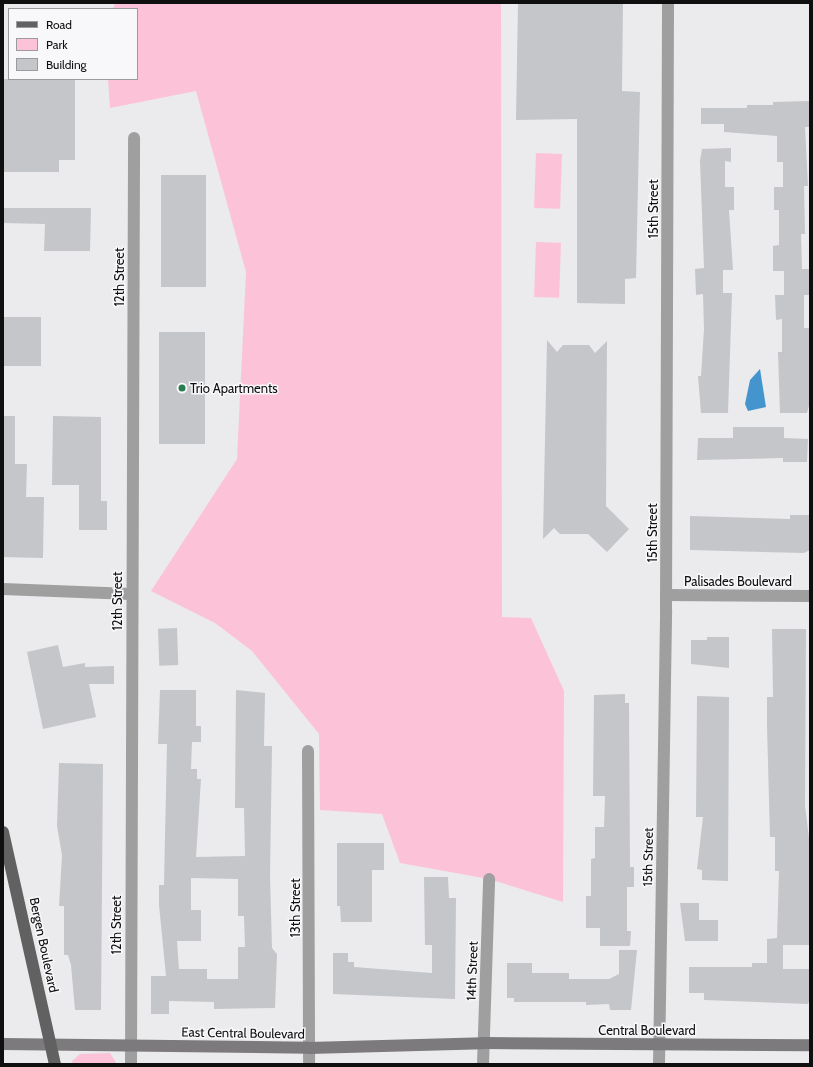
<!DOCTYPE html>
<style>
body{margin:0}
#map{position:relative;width:813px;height:1067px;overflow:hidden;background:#ebeaed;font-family:Cabin,sans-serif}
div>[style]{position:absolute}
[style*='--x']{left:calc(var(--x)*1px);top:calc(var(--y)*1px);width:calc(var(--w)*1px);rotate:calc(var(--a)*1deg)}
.green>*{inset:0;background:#fcc3d8;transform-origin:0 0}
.water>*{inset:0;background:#4495cd}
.building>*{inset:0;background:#c5c6c9;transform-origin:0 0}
.street>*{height:12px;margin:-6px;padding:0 6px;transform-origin:6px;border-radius:6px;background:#a09fa0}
.secondary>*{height:12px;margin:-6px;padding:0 6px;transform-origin:6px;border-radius:6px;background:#7c7a7c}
.primary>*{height:12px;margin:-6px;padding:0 6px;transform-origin:6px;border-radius:6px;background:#626162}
.dots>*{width:11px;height:11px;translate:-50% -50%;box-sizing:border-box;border:2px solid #f8f7fa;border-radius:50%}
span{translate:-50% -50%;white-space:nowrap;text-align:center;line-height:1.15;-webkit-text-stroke:3px #f8f7fa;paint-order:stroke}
.street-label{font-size:13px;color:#0f0f10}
.poi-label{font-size:13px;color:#0f0f10}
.left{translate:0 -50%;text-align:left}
.frame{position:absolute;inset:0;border:4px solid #0f0f10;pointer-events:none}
.legend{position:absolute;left:8px;top:8px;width:130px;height:72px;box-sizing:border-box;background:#f8f7fa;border:1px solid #9b9a9c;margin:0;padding:5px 7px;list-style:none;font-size:12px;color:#0f0f10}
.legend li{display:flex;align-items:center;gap:8px;height:20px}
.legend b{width:20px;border:1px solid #9b9a9c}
</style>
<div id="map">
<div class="green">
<div style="clip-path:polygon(115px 3px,501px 3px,502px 617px,531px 618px,564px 691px,563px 902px,489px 879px,400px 863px,382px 814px,320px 810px,319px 734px,252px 651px,215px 623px,151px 591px,237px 459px,246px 272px,196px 91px,110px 108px,108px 79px,137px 79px,137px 9px,113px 9px)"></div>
<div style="left:536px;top:153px;width:26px;height:55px;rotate:2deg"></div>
<div style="left:536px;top:242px;width:25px;height:55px;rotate:2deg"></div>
<div style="clip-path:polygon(110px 1053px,117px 1064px,73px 1064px,72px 1061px,80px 1054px)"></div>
</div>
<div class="water">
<div style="clip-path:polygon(760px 369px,766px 407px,748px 411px,745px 404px,750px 380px)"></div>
</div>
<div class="building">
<div style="clip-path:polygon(518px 3px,623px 3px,622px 91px,640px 92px,636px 278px,625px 279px,625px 304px,577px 303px,577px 119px,516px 120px)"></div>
<div style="clip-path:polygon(3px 79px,75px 79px,75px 160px,59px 160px,59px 172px,3px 172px)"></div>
<div style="clip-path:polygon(810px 101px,810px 127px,805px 127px,808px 186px,804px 186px,805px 234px,801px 234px,802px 269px,810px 269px,810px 295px,804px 295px,804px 328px,809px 328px,810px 402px,807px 413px,780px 413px,778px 352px,782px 352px,782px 319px,776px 320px,775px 295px,784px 295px,784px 271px,773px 271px,773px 246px,779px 245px,779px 210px,774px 210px,774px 187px,783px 187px,783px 162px,777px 162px,777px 136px,724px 132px,724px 124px,701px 124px,701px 108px,747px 108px,747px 105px,773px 105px,773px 102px)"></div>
<div style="clip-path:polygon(731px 148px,731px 162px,725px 161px,725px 187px,734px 187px,734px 210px,729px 210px,733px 270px,723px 270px,723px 293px,732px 293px,728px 413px,701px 413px,698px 376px,701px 376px,704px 329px,703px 294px,696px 295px,695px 269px,704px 268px,700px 161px,702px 149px)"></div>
<div style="left:161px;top:175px;width:45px;height:112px"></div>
<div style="clip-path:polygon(3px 208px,91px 208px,90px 251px,44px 251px,45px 224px,3px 223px)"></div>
<div style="left:3px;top:317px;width:38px;height:49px"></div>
<div style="left:159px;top:332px;width:46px;height:112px"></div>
<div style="clip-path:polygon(547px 340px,557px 352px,563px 345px,589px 345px,595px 353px,607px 341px,606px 506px,629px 529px,607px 552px,588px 534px,560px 534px,554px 528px,543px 539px)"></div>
<div style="clip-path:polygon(3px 416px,15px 416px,15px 464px,27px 464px,26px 497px,44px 497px,43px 558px,3px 557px)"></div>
<div style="clip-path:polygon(53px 416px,101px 417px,101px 501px,107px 501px,107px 530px,79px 530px,79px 485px,52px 485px)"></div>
<div style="clip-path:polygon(733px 427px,784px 427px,784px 438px,808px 439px,807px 462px,783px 462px,783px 458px,697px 460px,698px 438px,733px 438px)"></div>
<div style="clip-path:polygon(790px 515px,810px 515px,810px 550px,804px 553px,690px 550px,690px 516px,790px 519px)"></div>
<div style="left:177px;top:628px;width:37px;height:19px;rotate:88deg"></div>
<div style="clip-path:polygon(772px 629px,806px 629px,805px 806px,810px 846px,810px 945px,783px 945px,783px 969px,810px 969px,810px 999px,808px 1004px,704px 1000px,704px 993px,689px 993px,689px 967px,752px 967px,752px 963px,767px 963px,767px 939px,777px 938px,779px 871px,775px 871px,775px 837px,770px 837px,767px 726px,767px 697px,773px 697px)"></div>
<div style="clip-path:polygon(707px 637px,729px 637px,729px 668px,691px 664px,691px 640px,707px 640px)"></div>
<div style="clip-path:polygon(58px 645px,63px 667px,85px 663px,85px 667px,114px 666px,114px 684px,89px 684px,96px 717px,43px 729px,27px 652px)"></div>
<div style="clip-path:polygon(evenodd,160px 690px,196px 690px,196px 726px,201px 726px,201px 742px,192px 742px,191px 769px,197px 769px,197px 779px,201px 779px,196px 857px,245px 856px,244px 808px,235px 808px,236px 690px,265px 693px,264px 746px,272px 746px,270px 876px,272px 948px,277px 954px,275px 1008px,214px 1009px,214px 1002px,169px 1001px,169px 1014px,151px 1014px,151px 976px,166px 976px,159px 905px,159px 885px,164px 885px,167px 744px,158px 744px,160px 690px,191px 878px,238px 879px,238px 916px,244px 916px,245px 947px,238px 947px,238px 979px,207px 979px,207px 969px,179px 969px,177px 941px,201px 941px,201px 910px,191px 910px,191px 878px)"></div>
<div style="clip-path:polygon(625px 694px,625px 703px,629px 703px,630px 867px,634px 867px,634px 887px,627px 887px,627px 931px,631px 931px,630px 946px,600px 946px,600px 928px,586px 928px,586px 896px,591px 896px,591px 859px,595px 858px,595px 827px,604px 827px,605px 796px,593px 796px,594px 695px)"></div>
<div style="clip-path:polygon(697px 696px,729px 697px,728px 881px,702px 880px,702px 870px,697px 869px,703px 817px,696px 817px)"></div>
<div style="clip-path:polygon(59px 763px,103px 764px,101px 1010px,75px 1010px,71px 965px,68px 955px,64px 955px,64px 906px,59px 906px,62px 855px,57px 826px)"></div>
<div style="clip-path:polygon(337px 843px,384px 843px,384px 870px,372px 870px,372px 922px,341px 922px,340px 906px,337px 906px)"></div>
<div style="clip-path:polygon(424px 877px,448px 877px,449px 898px,456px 898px,455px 999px,333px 994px,333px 953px,348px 953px,348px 962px,354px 962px,354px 967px,432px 973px,432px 945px,425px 945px)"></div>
<div style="clip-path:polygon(680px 903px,699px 903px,699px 920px,718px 920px,718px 941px,685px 941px)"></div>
<div style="clip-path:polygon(619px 950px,637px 950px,631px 1010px,610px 1010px,609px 1004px,586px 1005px,586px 1002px,514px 1002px,514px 998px,507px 998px,507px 963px,532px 963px,532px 973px,569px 973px,569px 979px,609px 979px,619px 974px)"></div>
</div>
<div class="street">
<div style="--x:3;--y:589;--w:128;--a:2.2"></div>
<div style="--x:666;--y:595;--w:144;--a:0.4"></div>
<div style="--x:308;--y:751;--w:313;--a:89.8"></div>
<div style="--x:131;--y:1064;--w:926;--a:-89.81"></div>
<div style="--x:483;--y:1064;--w:185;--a:-88.1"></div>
<div style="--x:659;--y:1064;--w:454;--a:-89.1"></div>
<div style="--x:666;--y:610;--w:607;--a:-89.81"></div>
</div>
<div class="secondary">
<div style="--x:3;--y:1044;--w:306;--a:0.7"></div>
<div style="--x:309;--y:1048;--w:174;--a:-1.6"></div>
<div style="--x:483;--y:1043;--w:327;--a:0.4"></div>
</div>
<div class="primary">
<div style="--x:3;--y:832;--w:238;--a:77.4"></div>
</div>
<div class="dots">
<div style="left:182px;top:388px;background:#287e51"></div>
</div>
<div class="street-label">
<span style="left:653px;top:209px;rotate:-90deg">15th Street</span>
<span style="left:119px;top:277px;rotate:-90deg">12th Street</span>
<span style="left:652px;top:533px;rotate:-90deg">15th Street</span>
<span style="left:738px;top:581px">Palisades Boulevard</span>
<span style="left:117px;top:601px;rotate:-90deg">12th Street</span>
<span style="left:648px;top:857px;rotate:-89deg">15th Street</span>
<span style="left:295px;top:908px;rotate:-90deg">13th Street</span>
<span style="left:116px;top:925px;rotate:-90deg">12th Street</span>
<span style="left:44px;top:945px;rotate:78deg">Bergen Boulevard</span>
<span style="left:472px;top:971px;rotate:-88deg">14th Street</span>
<span style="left:647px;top:1030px">Central Boulevard</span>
<span style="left:243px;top:1033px;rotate:1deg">East Central Boulevard</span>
</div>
<div class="poi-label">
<span class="left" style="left:190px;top:388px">Trio Apartments</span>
</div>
<div class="frame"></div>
<ul class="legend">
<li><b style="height:5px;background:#626162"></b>Road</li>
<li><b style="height:11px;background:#fcc3d8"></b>Park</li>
<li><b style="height:11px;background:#c5c6c9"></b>Building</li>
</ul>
</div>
